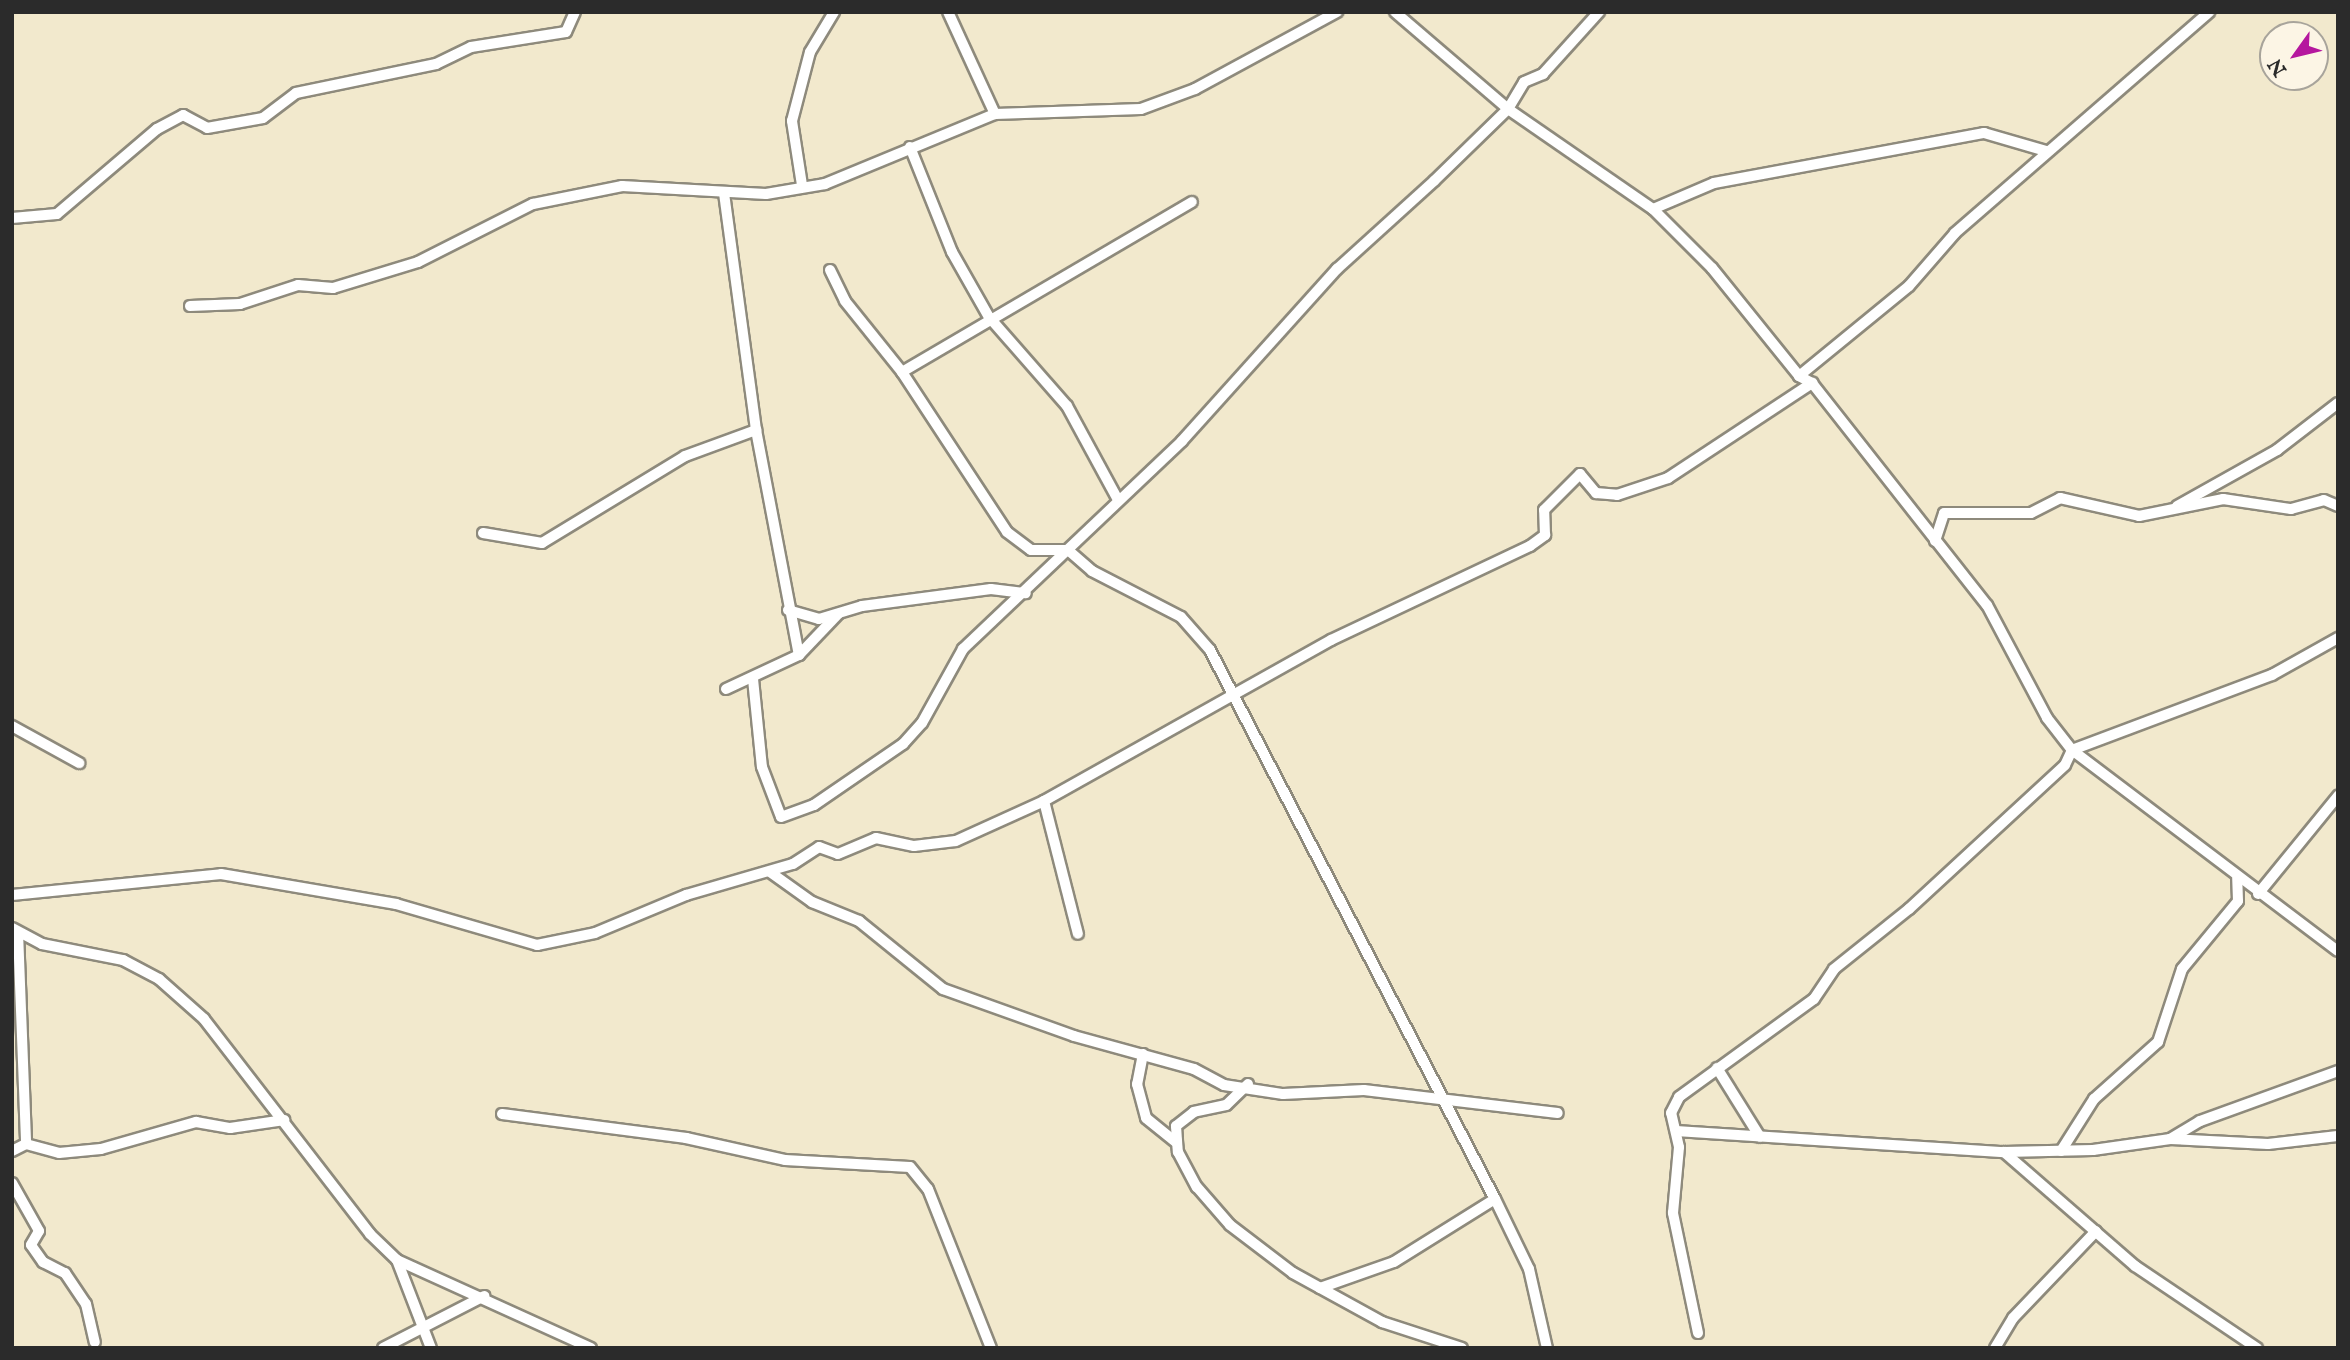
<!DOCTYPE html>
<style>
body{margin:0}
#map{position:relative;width:2350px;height:1360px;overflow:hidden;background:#f2e9cd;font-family:"IM FELL English",serif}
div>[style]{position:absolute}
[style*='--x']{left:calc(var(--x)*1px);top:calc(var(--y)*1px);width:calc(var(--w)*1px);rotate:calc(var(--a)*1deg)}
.roads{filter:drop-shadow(2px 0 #8e8a7c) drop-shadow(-2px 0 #8e8a7c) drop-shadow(0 2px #8e8a7c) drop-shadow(0 -2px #8e8a7c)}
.minor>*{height:10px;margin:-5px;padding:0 5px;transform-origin:5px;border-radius:5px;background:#fff}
span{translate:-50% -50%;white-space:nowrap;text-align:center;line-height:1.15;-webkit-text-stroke:6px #fcf5e5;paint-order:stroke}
.frame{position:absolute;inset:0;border:14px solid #2b2b2b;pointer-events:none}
.north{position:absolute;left:2259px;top:21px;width:70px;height:70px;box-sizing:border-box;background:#fcf5e5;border:2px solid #a8a49b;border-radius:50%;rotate:236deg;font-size:19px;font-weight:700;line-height:28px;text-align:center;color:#2b2b2b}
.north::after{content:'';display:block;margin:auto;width:24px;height:32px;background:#b5179e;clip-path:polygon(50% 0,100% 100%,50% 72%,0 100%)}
</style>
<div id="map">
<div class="roads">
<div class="minor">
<div style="--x:1395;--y:12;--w:149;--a:40.6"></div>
<div style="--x:1508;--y:109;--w:176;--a:34.6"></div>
<div style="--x:1653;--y:209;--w:83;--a:45"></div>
<div style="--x:1712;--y:268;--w:139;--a:51.1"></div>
<div style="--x:1799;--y:376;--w:15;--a:28"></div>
<div style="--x:1812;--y:383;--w:283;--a:51.8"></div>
<div style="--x:1987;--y:605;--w:128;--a:62"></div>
<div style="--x:2047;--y:718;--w:41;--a:52"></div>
<div style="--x:2072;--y:750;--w:333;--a:37.1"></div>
<div style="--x:995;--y:114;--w:146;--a:-2"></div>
<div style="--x:1141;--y:109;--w:58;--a:-20.3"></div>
<div style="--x:1195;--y:89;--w:162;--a:-28.5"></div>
<div style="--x:910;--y:147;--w:113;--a:68.2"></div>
<div style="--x:952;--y:252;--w:75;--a:60.4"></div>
<div style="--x:989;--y:317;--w:118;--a:48.8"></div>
<div style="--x:1067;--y:406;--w:107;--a:61.5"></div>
<div style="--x:802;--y:185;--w:65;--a:-98.9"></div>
<div style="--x:792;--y:121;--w:71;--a:-75.4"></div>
<div style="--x:810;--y:52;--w:47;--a:-59"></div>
<div style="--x:724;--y:193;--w:239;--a:82.3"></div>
<div style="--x:756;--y:430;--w:229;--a:79.2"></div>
<div style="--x:1653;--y:209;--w:66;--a:-23.1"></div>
<div style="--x:1714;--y:183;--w:275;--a:-10.5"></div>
<div style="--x:1984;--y:133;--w:65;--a:16.2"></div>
<div style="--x:12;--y:218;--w:45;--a:-5.1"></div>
<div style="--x:57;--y:214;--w:131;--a:-40.4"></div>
<div style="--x:157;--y:129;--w:30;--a:-28"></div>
<div style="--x:183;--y:115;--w:27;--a:28"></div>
<div style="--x:207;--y:128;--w:57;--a:-10.1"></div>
<div style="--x:263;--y:118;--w:41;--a:-37.1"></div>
<div style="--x:296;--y:93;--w:143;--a:-11.7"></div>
<div style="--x:436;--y:64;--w:39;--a:-26"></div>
<div style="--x:471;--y:47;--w:96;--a:-9"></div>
<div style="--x:566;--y:32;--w:22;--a:-66"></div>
<div style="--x:830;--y:270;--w:34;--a:64"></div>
<div style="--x:845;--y:301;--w:91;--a:51.2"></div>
<div style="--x:902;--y:372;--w:191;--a:56.7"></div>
<div style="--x:1007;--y:532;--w:30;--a:37"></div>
<div style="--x:1031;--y:550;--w:37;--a:0"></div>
<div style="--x:1068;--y:550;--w:32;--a:41"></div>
<div style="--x:1092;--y:571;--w:100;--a:27.3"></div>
<div style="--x:1181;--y:617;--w:44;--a:48.7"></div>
<div style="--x:1210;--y:650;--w:619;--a:62.57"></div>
<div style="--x:1495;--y:1199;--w:78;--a:64.1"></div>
<div style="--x:1529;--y:1269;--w:81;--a:77.2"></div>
<div style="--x:190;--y:306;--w:50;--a:-2.3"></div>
<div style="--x:240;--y:304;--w:61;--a:-18.1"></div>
<div style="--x:298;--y:285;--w:35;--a:5"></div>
<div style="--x:333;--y:288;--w:89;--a:-17"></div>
<div style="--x:418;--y:262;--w:129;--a:-26.8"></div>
<div style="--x:533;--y:204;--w:91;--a:-11.4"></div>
<div style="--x:622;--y:186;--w:144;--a:3.2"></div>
<div style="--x:766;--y:194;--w:60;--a:-9.6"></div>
<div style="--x:825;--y:184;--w:184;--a:-22.4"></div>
<div style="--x:995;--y:114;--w:112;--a:-114.7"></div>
<div style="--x:902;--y:372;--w:336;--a:-30.4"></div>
<div style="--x:1799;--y:376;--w:142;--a:-39.3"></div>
<div style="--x:1909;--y:286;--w:70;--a:-49"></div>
<div style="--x:1955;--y:233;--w:337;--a:-41"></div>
<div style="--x:2177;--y:506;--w:115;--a:-29.2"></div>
<div style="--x:2277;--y:450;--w:77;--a:-37.6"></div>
<div style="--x:483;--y:533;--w:60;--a:9.6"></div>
<div style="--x:542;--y:543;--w:167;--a:-31.3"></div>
<div style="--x:685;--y:456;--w:76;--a:-20.1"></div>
<div style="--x:1935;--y:541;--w:29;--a:-72"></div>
<div style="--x:1944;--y:513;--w:87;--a:0"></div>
<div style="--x:2031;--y:513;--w:33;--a:-27"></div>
<div style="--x:2060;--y:498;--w:81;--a:12.8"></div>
<div style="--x:2139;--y:516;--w:86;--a:-11.4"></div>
<div style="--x:2223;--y:499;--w:69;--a:8.4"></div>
<div style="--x:2291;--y:509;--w:34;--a:-15"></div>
<div style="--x:2324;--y:500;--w:15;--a:23"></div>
<div style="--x:788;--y:610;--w:32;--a:16"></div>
<div style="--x:819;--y:619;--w:45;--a:-16.8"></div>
<div style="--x:862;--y:606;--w:130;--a:-7.5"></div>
<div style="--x:991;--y:589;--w:35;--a:7"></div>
<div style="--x:753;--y:679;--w:88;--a:84.2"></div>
<div style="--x:762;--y:767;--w:53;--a:69.2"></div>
<div style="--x:781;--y:817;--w:35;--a:-20"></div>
<div style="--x:814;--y:805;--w:108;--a:-34.4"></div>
<div style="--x:903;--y:744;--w:28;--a:-48"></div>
<div style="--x:922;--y:723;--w:85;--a:-61"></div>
<div style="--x:963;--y:649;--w:302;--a:-43.5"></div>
<div style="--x:1182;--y:441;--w:232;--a:-48"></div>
<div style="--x:1337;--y:269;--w:131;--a:-42.2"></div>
<div style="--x:1434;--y:181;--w:103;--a:-44.2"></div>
<div style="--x:1508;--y:109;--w:31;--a:-59"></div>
<div style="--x:1524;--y:82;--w:21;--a:-23"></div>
<div style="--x:1543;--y:74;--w:84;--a:-47.9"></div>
<div style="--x:726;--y:689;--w:81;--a:-25"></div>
<div style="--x:799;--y:655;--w:57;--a:-46.4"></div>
<div style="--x:12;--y:726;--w:77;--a:28.9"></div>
<div style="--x:1044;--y:801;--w:137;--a:75.7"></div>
<div style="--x:770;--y:872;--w:52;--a:35.5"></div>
<div style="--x:812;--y:902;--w:51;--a:22"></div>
<div style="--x:859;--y:921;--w:108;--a:39"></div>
<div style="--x:943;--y:989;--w:139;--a:19.7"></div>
<div style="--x:1074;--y:1036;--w:124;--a:15.4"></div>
<div style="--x:1194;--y:1069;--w:34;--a:28"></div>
<div style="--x:1224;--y:1085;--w:60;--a:8.7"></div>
<div style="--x:1283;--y:1094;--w:81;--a:-2.8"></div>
<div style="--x:1364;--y:1090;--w:195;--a:6.8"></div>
<div style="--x:2258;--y:894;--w:127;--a:-50.8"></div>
<div style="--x:12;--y:895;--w:210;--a:-5.7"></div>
<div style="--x:221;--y:874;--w:178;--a:9.7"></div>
<div style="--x:396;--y:904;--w:147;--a:16.2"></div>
<div style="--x:537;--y:945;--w:59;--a:-11.7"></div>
<div style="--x:595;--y:933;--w:99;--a:-22.7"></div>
<div style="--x:686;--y:895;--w:111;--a:-16.2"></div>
<div style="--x:793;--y:864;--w:31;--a:-33"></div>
<div style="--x:819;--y:847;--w:20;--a:20"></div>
<div style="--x:838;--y:854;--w:41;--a:-22.8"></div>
<div style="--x:876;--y:838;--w:39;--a:12"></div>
<div style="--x:914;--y:846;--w:42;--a:-6.8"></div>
<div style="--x:956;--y:841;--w:97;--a:-24.4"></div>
<div style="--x:1044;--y:801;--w:329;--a:-29.3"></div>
<div style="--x:1331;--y:640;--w:220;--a:-25.3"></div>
<div style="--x:1530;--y:546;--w:19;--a:-36"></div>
<div style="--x:1545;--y:535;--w:25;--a:-92"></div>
<div style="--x:1544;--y:510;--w:51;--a:-45"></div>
<div style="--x:1580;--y:474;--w:25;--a:50"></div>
<div style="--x:1596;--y:493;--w:21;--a:5"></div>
<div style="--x:1617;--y:495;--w:54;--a:-18.4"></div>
<div style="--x:1668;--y:478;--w:173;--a:-33.4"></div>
<div style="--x:12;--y:928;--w:34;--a:28"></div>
<div style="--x:42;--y:944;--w:83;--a:11.2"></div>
<div style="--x:123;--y:960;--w:41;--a:27.8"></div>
<div style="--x:159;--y:979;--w:60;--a:41.6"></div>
<div style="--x:204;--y:1019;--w:272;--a:52.3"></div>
<div style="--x:370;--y:1234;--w:37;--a:44"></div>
<div style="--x:397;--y:1260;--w:213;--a:24.4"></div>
<div style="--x:18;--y:932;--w:212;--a:87.8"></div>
<div style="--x:1143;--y:1054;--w:31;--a:101"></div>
<div style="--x:1137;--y:1084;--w:35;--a:75"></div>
<div style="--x:1146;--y:1118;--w:38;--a:39"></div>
<div style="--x:1717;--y:1068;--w:81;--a:58.1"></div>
<div style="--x:1248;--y:1084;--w:30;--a:136"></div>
<div style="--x:1226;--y:1105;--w:33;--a:168"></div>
<div style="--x:1194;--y:1112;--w:23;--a:142"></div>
<div style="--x:1176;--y:1126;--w:26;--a:86"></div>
<div style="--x:1178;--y:1152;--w:40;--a:62"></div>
<div style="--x:1197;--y:1187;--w:50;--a:49"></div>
<div style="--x:1230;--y:1225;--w:79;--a:37.3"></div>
<div style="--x:1293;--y:1273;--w:102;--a:28.8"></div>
<div style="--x:1382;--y:1322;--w:84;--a:18"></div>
<div style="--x:502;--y:1114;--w:186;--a:7.4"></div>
<div style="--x:686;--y:1138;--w:101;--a:12.5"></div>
<div style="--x:785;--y:1160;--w:125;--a:3.2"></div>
<div style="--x:910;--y:1167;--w:28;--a:51"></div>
<div style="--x:928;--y:1189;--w:171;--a:68.4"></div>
<div style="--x:1676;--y:1131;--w:329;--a:3.7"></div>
<div style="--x:2004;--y:1152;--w:89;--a:-1.3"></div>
<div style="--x:2093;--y:1150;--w:78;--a:-8.1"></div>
<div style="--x:2170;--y:1139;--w:98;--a:2.9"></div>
<div style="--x:2268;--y:1144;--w:70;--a:-6.5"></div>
<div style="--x:2170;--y:1139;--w:35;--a:-31"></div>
<div style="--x:2200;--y:1121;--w:147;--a:-19.9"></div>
<div style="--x:12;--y:1151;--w:16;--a:-27"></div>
<div style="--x:26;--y:1144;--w:34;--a:15"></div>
<div style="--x:59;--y:1153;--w:42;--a:-5.4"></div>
<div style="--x:101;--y:1149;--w:99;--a:-15.9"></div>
<div style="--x:196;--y:1122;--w:35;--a:10"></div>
<div style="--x:230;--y:1128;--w:55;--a:-8.4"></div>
<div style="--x:2061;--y:1151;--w:62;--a:-57.6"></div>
<div style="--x:2094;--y:1099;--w:86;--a:-41.7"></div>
<div style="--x:2158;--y:1042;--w:77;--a:-71.8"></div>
<div style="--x:2182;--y:969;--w:88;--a:-50.5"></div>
<div style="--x:2238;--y:901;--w:23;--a:-92"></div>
<div style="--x:2004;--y:1152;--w:174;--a:41"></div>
<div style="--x:2135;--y:1266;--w:147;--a:33.9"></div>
<div style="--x:12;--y:1183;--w:55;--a:60.6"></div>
<div style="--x:39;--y:1231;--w:16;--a:120"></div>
<div style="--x:31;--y:1245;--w:21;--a:55"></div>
<div style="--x:43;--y:1262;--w:25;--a:27"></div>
<div style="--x:65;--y:1273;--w:37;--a:56"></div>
<div style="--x:86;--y:1304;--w:39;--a:77"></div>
<div style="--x:397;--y:1260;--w:94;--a:68.9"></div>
<div style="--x:1320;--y:1288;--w:78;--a:-19.4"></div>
<div style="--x:1394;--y:1262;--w:119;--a:-32"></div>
<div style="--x:1698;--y:1333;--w:123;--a:-101.8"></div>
<div style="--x:1673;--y:1213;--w:66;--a:-84.8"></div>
<div style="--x:1679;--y:1147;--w:35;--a:-103"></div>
<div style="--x:1671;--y:1113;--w:18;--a:-63"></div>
<div style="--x:1679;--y:1097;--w:167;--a:-36"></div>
<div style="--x:1814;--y:999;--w:36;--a:-56"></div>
<div style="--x:1834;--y:969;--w:96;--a:-38.7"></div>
<div style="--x:1909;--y:909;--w:212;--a:-42.7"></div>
<div style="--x:2065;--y:765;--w:17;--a:-65"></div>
<div style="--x:2072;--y:750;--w:214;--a:-20.6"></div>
<div style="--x:2272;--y:675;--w:76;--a:-29.3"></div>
<div style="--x:383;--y:1348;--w:114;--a:-27.2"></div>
<div style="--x:1995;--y:1348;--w:35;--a:-59"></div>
<div style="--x:2013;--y:1318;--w:120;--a:-46.3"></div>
</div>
</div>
<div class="frame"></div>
<div class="north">N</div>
</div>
